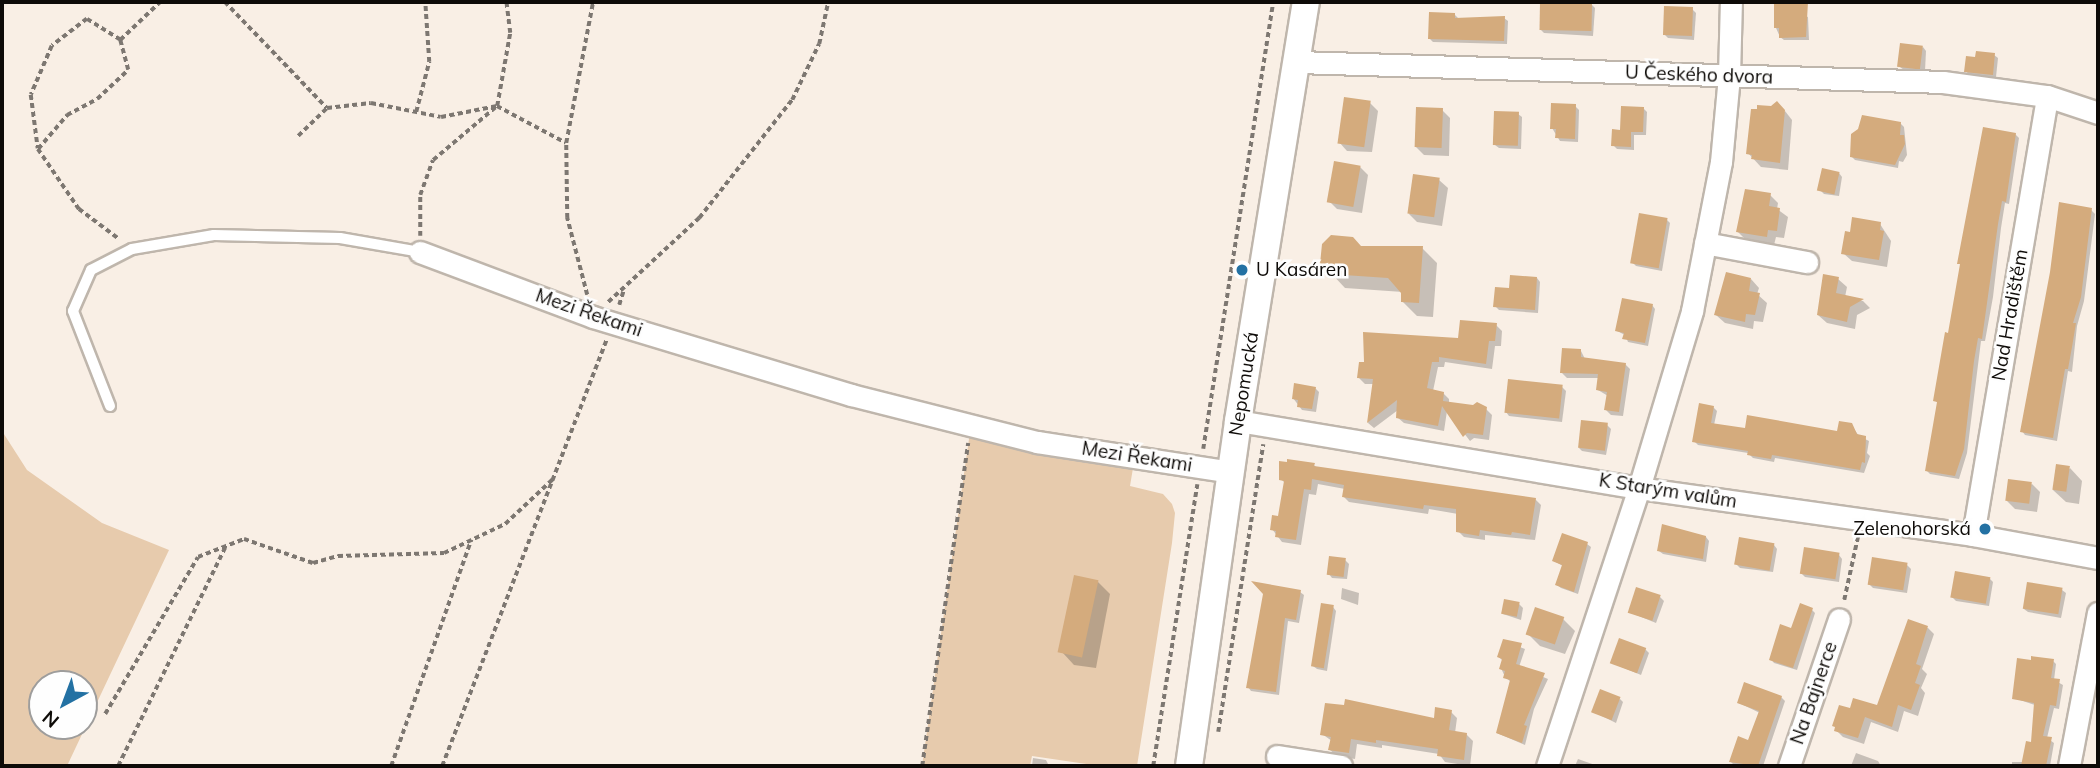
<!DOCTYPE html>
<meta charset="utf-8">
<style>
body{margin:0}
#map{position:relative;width:2100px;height:768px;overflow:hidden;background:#f9efe5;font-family:Mulish,sans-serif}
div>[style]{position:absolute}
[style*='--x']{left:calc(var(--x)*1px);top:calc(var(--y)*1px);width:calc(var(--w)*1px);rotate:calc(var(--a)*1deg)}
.green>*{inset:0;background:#e7cbad}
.shadow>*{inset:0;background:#0003}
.building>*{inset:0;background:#d4ab7d;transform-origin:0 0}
.path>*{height:3.5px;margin-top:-1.75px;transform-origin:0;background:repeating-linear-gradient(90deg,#7d7771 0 5px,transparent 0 8.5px)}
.roads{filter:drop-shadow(2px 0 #bfb6ac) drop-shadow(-2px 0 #bfb6ac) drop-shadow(0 2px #bfb6ac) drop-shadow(0 -2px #bfb6ac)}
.service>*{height:10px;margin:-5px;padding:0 5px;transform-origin:5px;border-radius:5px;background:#fff}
.minor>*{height:21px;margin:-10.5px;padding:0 10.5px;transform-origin:10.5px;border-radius:10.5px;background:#fff}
.tertiary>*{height:26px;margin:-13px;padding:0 13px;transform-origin:13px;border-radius:13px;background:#fff}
.dots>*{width:19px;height:19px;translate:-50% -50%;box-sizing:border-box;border:4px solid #fefefe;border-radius:50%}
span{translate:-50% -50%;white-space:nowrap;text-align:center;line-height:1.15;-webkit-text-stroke:5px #fefefe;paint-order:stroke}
.street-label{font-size:19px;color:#0e0b08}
.poi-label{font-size:19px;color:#0e0b08}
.left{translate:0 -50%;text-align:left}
.right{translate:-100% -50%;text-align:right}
.frame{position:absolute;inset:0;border:4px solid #0e0b08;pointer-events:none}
.north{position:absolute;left:28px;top:670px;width:70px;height:70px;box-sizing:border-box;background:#fefefe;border:2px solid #9e9d9c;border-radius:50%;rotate:221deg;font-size:19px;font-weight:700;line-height:28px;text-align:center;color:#0e0b08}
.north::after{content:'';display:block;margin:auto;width:24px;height:32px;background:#2371a3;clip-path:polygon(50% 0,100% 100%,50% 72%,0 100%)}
</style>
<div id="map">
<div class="green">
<div style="clip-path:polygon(971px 425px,1135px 456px,1130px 486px,1163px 494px,1172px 504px,1175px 513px,1172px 543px,1137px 766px,1100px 766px,1032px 756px,1030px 766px,922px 766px)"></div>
<div style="clip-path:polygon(evenodd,2px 431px,27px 470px,102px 523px,169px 550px,67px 766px,2px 766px,2px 431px,42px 684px,84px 684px,84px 726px,42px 726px,42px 684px)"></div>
</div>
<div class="shadow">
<div style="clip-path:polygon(1542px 2px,1592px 5px,1595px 8px,1593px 36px,1544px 33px,1540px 29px)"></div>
<div style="clip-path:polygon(1776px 2px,1795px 2px,1795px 12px,1808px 17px,1809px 40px,1784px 40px,1780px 37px,1776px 28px)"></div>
<div style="clip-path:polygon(1692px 9px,1696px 13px,1694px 40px,1668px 38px,1664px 34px)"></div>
<div style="clip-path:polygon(1454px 14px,1458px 18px,1504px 18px,1508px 21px,1507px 44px,1433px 42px,1430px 39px)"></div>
<div style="clip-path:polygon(1923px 47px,1926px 51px,1925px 71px,1904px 70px,1900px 67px)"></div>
<div style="clip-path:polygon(1994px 55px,1998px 58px,1996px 77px,1969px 75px,1966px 71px)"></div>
<div style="clip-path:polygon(1370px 103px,1378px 111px,1372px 152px,1347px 151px,1339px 142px)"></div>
<div style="clip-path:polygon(1575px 106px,1579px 110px,1578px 142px,1560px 141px,1552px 128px)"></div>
<div style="clip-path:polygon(1643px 108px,1647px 112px,1646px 135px,1634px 135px,1634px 150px,1617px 149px,1613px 145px,1622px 131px)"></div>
<div style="clip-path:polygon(1442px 110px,1450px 118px,1449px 156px,1424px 155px,1416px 147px)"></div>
<div style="clip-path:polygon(1785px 111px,1792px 120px,1788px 170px,1761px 167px,1748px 153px)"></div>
<div style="clip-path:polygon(1518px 114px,1522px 117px,1521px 149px,1499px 148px,1495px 145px)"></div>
<div style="clip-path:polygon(1900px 123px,1904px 127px,1907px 155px,1903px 162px,1899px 161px,1898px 168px,1855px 160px,1851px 156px)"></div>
<div style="clip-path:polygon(2015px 134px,2019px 138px,2009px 204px,2005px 203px,2001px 228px,1993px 297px,1985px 341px,1981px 341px,1967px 453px,1959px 479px,1930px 474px,1926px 470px,1938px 403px,1935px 400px,1950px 335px,1961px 266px,1959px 263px)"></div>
<div style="clip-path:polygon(1360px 167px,1368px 175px,1362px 213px,1337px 209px,1329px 201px)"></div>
<div style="clip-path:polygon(1839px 173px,1842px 177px,1839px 196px,1824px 194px,1820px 190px)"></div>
<div style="clip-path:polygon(1439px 180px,1448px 188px,1442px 226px,1417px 222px,1409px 214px)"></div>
<div style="clip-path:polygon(1770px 195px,1778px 203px,1777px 209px,1788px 217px,1784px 238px,1776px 237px,1774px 245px,1746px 240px,1738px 232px)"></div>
<div style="clip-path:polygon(2091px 210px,2095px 214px,2084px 301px,2077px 326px,2072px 372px,2068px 371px,2057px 441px,2025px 435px,2022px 431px)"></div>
<div style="clip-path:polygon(1667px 220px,1670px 223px,1662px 271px,1636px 266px,1632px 262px)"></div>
<div style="clip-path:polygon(1880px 224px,1891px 241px,1887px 267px,1852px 261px,1843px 253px)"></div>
<div style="clip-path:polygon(1361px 247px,1422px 248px,1437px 263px,1433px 317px,1417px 316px,1402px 301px,1403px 292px,1345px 288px,1330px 272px)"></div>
<div style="clip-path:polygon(1537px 278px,1540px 282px,1538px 313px,1499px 310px,1495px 306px)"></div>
<div style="clip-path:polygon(1751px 279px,1759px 288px,1757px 294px,1767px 303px,1763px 322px,1754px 321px,1753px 329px,1725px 323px,1716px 315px)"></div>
<div style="clip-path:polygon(1838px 279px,1847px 287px,1845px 297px,1863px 301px,1870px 308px,1857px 315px,1855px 329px,1827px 323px,1818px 315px)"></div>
<div style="clip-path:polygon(1652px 305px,1655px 309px,1648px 346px,1628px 342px,1625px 335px,1617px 331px)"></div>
<div style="clip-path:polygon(1496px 325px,1502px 331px,1501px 346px,1495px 346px,1492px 369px,1445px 362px,1444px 367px,1438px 367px,1433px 391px,1443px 393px,1449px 399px,1449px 404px,1486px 409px,1492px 415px,1489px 440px,1474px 438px,1470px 441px,1447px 411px,1444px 431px,1404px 423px,1397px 417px,1398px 410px,1374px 428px,1368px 423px,1374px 384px,1365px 384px,1359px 378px)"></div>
<div style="clip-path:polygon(1581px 351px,1585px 359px,1625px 364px,1630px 369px,1623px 416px,1611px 415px,1606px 410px,1608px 396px,1598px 390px,1599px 378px,1567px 378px,1562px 373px)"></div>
<div style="clip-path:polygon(1562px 387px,1566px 391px,1562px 422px,1509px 416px,1506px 412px)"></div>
<div style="clip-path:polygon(1315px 388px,1319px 392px,1316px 412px,1302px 410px,1293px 398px)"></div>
<div style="clip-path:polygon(1713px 407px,1717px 411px,1714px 425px,1746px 430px,1839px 433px,1851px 425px,1859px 436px,1869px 441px,1867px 453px,1870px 456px,1864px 473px,1775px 458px,1774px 462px,1753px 458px,1748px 453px,1698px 445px,1694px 441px)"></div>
<div style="clip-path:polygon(1607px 425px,1611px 429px,1606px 455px,1582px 451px,1579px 448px)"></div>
<div style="clip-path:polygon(1314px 465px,1317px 468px,1535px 499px,1541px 505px,1535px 540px,1485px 535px,1485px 540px,1464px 537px,1458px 531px,1458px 514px,1429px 509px,1428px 514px,1349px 502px,1343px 496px,1345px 489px,1318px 484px,1316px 495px,1309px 494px,1301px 545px,1282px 542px,1272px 529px,1279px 518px,1286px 484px,1281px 479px)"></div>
<div style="clip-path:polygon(2070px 468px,2082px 481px,2079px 504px,2066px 502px,2053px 490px)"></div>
<div style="clip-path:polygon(2032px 484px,2040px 492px,2037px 512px,2015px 509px,2007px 501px)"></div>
<div style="clip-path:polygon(1663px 526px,1706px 537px,1709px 541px,1706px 562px,1663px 554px,1659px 551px)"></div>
<div style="clip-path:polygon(1587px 544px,1591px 547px,1578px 594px,1561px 588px,1557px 585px,1563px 566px,1554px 561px)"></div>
<div style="clip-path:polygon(1774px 545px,1777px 549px,1773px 572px,1740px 568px,1736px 564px)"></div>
<div style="clip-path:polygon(1839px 555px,1842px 559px,1839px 582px,1805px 577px,1802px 574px)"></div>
<div style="clip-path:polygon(1345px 560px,1349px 564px,1347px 579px,1332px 578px,1329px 574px)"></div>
<div style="clip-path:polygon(1907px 565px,1911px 569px,1907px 593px,1873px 588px,1869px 584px)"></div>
<div style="clip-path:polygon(1989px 578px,1993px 582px,1989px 606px,1956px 601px,1952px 597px)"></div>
<div style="clip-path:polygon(1097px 581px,1110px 594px,1096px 668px,1074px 665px,1062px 652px)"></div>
<div style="clip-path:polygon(1342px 588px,1359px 593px,1358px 605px,1341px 599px)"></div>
<div style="clip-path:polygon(2062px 590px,2066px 593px,2061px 618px,2028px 612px,2024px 609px)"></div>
<div style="clip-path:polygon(1300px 592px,1304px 595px,1299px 623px,1288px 621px,1279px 695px,1251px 691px,1248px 687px,1265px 594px)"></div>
<div style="clip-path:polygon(1660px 597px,1664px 601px,1656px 623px,1629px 612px)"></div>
<div style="clip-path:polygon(1519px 604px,1523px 608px,1521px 620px,1503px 614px)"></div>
<div style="clip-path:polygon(1333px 607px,1336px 611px,1327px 671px,1317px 669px,1313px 666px)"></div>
<div style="clip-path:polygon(1812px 610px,1815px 613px,1797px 670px,1774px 663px,1771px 659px)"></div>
<div style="clip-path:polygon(1563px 619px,1575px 631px,1565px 654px,1540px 646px,1527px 633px)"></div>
<div style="clip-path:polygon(1909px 622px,1928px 628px,1934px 634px,1922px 669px,1927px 674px,1921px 688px,1925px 693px,1918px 716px,1904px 711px,1898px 732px,1871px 722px,1864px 744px,1843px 737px,1836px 730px,1851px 710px,1878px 707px)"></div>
<div style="clip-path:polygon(1504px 641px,1525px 649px,1519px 667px,1548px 679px,1534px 709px,1525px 745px,1497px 733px,1511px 682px,1505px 677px,1501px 668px,1503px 661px,1499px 657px)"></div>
<div style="clip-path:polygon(1645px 649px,1649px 653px,1641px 675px,1612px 663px)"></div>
<div style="clip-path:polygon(2053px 661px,2056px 664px,2054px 680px,2063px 685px,2059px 709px,2054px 708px,2047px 738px,2054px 743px,2050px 766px,2012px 766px,2012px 762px,2024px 762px,2032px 744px,2035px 705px,2014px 698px)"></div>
<div style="clip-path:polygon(1781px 697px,1785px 701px,1763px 766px,1734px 765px,1731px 762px,1749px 742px,1760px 713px,1739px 703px)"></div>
<div style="clip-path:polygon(1620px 699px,1623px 702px,1616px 723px,1594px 712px)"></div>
<div style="clip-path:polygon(1451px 712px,1457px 718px,1455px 733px,1466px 734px,1473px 741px,1470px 766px,1445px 762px,1439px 754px,1382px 745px,1382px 748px,1357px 744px,1355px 759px,1337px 756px,1330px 750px,1332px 741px,1322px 734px,1435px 720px)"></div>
<div style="clip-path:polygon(1856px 753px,1878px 761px,1881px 766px,1851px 766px)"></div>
<div style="clip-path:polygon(1033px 758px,1046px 760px,1049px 766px,1032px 766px)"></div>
<div style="clip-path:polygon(1578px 759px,1598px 766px,1575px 766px)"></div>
</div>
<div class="building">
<div style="left:1540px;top:2px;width:52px;height:28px;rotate:1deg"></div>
<div style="clip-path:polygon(1774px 2px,1808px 2px,1806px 37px,1779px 38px,1779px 28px,1774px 28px)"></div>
<div style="left:1664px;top:6px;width:29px;height:29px;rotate:2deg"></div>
<div style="clip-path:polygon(1429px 12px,1455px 13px,1455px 18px,1505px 16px,1504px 41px,1428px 39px)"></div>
<div style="left:1900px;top:43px;width:23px;height:24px;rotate:7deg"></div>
<div style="clip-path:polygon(1976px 51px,1995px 53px,1993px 75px,1964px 72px,1966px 56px,1975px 57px)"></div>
<div style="left:1344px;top:97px;width:27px;height:47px;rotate:8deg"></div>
<div style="clip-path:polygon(1777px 101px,1785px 110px,1780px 163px,1751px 159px,1752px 155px,1746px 154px,1751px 109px,1757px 109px,1757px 105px,1771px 106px)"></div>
<div style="clip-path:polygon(1551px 103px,1576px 104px,1575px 139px,1555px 138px,1556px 129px,1550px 129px)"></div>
<div style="clip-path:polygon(1621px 106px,1644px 107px,1643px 132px,1631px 132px,1631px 147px,1611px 146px,1612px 129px,1620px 130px)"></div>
<div style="left:1416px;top:107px;width:27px;height:40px;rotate:2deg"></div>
<div style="left:1494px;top:111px;width:25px;height:34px;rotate:2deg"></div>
<div style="clip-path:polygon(1862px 115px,1901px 122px,1900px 135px,1904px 135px,1905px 144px,1895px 165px,1850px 157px,1851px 134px,1858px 129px)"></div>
<div style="clip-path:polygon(1983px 127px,2016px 133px,2006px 202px,2002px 201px,1998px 224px,1982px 339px,1978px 338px,1974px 361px,1964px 449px,1955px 476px,1925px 471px,1937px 402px,1933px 401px,1945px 332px,1948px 333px,1960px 264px,1957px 264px)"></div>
<div style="left:1334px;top:161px;width:27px;height:42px;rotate:10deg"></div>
<div style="left:1822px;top:168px;width:18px;height:23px;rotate:13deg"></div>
<div style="left:1413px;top:174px;width:27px;height:40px;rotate:8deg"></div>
<div style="clip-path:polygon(1745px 189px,1771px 193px,1769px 206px,1780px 208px,1777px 231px,1768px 230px,1767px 237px,1736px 232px)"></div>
<div style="clip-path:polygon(2059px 202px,2092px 208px,2081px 297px,2073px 323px,2076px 323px,2072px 347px,2068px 369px,2065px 369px,2053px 438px,2020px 432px,2050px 272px)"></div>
<div style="left:1639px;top:213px;width:29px;height:51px;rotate:10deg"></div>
<div style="clip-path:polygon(1852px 217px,1881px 222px,1880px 230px,1884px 231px,1879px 260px,1841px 254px,1845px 231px,1850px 232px)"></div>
<div style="clip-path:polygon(1331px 235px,1353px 237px,1361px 246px,1423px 246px,1419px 303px,1401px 302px,1401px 293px,1388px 278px,1329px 274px,1320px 264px,1322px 244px)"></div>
<div style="clip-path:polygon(1726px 272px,1751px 278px,1749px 291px,1760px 293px,1755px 315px,1746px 314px,1745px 322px,1714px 315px)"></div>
<div style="clip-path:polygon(1823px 274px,1839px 277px,1836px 293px,1864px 299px,1850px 307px,1847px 322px,1817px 315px)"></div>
<div style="clip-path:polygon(1510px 275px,1537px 277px,1535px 310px,1493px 307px,1495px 287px,1509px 288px)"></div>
<div style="clip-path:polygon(1622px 298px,1653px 304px,1645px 343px,1622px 339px,1624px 333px,1615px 331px)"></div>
<div style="clip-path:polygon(1460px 320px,1497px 323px,1495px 341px,1489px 341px,1486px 364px,1439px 357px,1439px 362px,1432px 362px,1427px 388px,1444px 392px,1443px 401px,1473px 405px,1477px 402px,1487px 407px,1483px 435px,1467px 433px,1463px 437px,1442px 406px,1438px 426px,1396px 418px,1397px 400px,1367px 423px,1373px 379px,1357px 378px,1359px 362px,1364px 362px,1363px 332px,1458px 338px)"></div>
<div style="clip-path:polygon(1562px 348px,1581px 349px,1581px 357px,1626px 363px,1619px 412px,1604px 410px,1607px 392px,1596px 390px,1598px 374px,1560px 373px)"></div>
<div style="left:1508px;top:379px;width:55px;height:34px;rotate:6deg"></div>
<div style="clip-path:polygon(1294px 383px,1316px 387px,1312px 409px,1297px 407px,1298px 400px,1292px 399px)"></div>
<div style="clip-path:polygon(1699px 403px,1714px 406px,1711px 423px,1745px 428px,1747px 415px,1837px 431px,1839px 421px,1852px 423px,1857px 434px,1866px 436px,1865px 463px,1862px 462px,1860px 470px,1772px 455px,1771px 459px,1747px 455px,1748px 451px,1692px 442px)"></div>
<div style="left:1581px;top:420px;width:27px;height:28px;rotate:6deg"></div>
<div style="clip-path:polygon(1287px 459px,1315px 463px,1314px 466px,1536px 498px,1530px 535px,1512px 532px,1511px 535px,1480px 530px,1479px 536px,1456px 532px,1456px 509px,1424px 505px,1423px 509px,1342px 497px,1344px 485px,1312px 479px,1311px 490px,1304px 489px,1296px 540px,1275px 537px,1276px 531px,1270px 530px,1272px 515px,1278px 516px,1284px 481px,1279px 480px,1279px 461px,1287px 462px)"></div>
<div style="left:2056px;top:464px;width:14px;height:26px;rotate:8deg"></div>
<div style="left:2008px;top:479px;width:24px;height:22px;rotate:7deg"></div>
<div style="clip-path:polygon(1662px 524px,1706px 536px,1703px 559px,1657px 551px)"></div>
<div style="clip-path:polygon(1562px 533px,1588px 542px,1574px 592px,1555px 585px,1562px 565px,1552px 561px)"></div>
<div style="left:1739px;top:537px;width:36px;height:28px;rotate:10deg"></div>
<div style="left:1804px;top:547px;width:36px;height:27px;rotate:9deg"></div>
<div style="left:1329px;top:556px;width:17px;height:19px;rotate:7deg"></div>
<div style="left:1872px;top:557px;width:36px;height:28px;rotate:9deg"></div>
<div style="left:1955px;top:571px;width:36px;height:27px;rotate:10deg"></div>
<div style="left:1074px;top:575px;width:25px;height:79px;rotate:12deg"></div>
<div style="clip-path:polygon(1251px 581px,1301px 590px,1296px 620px,1285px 618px,1276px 692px,1246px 688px,1263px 594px)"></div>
<div style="left:2027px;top:582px;width:36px;height:27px;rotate:9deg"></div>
<div style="left:1636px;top:587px;width:26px;height:27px;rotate:18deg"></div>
<div style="left:1504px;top:599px;width:16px;height:15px;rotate:11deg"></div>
<div style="left:1321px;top:603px;width:13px;height:64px;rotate:9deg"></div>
<div style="clip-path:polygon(1800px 603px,1813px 608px,1793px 668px,1769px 660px,1780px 624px,1791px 628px)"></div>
<div style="left:1535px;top:607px;width:31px;height:29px;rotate:19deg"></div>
<div style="clip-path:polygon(1908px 619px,1928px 626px,1916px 664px,1921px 666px,1915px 683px,1920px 685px,1911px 710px,1898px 705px,1892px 727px,1865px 717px,1858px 738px,1834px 731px,1835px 727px,1832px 726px,1839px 705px,1850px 708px,1853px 698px,1877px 705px)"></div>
<div style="left:1619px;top:638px;width:29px;height:27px;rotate:20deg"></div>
<div style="clip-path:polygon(1503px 639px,1522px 643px,1516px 664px,1545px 673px,1524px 725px,1527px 726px,1522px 743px,1496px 733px,1510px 680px,1503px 678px,1505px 671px,1499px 669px,1502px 659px,1497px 657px)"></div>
<div style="clip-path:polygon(2031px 656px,2054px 659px,2051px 678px,2060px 679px,2056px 706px,2050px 705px,2043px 736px,2052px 737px,2046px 766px,2021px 766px,2026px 741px,2031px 742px,2034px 703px,2012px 699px,2017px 658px,2031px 660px)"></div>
<div style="clip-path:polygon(1744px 682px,1782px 696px,1758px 766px,1729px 762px,1738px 736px,1748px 740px,1759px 711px,1737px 703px)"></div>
<div style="left:1600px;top:689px;width:22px;height:25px;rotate:21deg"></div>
<div style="clip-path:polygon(1345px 699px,1434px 718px,1435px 707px,1452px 710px,1449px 730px,1467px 733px,1464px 760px,1437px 756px,1438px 749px,1376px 740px,1376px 743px,1351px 739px,1349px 753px,1328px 750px,1331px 737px,1320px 735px,1325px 703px,1344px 705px)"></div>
</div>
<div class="path">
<div style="--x:225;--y:2;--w:147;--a:46.1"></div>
<div style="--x:120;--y:40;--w:55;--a:-43.5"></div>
<div style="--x:416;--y:112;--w:52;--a:-75.4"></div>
<div style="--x:429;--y:62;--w:60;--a:-93.8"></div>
<div style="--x:298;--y:136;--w:40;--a:-44"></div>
<div style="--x:327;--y:108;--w:44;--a:-6.5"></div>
<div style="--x:371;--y:103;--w:71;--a:11.3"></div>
<div style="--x:441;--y:117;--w:57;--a:-11.1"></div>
<div style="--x:497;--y:106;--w:78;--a:28.2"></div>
<div style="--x:38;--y:149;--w:45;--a:-49.5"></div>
<div style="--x:67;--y:115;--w:34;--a:-28"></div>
<div style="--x:97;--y:99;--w:42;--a:-43.1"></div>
<div style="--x:128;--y:70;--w:31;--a:-105"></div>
<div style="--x:120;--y:40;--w:39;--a:-148"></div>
<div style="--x:87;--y:19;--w:44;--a:142.4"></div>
<div style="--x:52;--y:46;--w:53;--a:113.2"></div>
<div style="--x:31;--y:95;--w:54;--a:82.6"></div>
<div style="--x:38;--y:149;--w:73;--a:55.7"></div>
<div style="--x:79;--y:209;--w:50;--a:36.9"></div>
<div style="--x:420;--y:236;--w:41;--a:-90"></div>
<div style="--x:420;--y:195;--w:37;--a:-70"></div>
<div style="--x:433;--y:160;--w:84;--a:-40.2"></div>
<div style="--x:497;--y:106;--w:74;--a:-79.9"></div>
<div style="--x:510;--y:33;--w:31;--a:-97"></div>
<div style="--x:587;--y:295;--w:80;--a:-104.6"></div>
<div style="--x:567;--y:218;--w:75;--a:-90.8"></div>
<div style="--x:566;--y:143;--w:144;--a:-79.2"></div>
<div style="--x:608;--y:302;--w:124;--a:-42.7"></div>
<div style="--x:699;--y:218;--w:150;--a:-51.8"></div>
<div style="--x:792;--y:100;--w:62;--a:-64.3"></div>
<div style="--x:819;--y:44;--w:43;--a:-77.9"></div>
<div style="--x:619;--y:305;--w:17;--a:-73"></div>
<div style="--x:1203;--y:449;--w:452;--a:-81.1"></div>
<div style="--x:1844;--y:600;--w:66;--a:-77.7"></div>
<div style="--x:105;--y:714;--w:182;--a:-59.4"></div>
<div style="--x:198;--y:557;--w:49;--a:-21.4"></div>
<div style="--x:244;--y:539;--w:73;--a:19.2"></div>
<div style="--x:313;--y:563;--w:26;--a:-16"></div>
<div style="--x:338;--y:556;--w:106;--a:-1.6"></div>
<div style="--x:444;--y:553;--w:68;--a:-25.4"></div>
<div style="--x:505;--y:524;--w:66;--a:-43.2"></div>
<div style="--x:1218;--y:732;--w:291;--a:-81.1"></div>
<div style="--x:118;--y:766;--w:243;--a:-63.9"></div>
<div style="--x:391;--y:766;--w:240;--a:-70.5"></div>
<div style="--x:442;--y:766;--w:458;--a:-68.9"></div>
<div style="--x:922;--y:766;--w:326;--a:-81.9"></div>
<div style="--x:1153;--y:766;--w:285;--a:-81.1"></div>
</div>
<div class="roads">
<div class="service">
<div style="--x:110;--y:406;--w:102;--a:-111.3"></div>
<div style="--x:73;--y:311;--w:45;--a:-66.3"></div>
<div style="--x:91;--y:270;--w:46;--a:-27.1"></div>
<div style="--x:132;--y:249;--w:83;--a:-9.7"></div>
<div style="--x:214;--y:235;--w:126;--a:1.4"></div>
<div style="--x:340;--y:238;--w:81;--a:9.9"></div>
</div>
<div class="minor">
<div style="--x:1297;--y:62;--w:646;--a:1.77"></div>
<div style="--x:1943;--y:82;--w:105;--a:7.7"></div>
<div style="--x:2047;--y:96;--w:54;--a:18.4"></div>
<div style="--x:1705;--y:243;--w:104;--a:10.6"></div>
<div style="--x:420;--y:252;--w:185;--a:20.6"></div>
<div style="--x:593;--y:317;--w:270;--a:16.8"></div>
<div style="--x:851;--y:395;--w:192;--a:14.2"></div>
<div style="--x:1037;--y:442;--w:196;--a:8.8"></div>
<div style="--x:1238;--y:421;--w:407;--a:9.5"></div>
<div style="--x:1639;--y:488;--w:337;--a:8"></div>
<div style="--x:1973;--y:535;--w:127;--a:10.4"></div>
<div style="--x:1973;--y:535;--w:445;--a:-80.4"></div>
<div style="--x:1277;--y:756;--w:65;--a:8.9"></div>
<div style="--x:1547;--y:766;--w:293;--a:-71.7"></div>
<div style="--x:1639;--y:488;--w:185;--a:-73.3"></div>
<div style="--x:1692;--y:311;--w:152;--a:-79"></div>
<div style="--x:1721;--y:162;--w:86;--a:-84.7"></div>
<div style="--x:1729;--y:76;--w:74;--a:-88.5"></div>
<div style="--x:1789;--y:766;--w:155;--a:-71.2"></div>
<div style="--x:2069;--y:766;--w:156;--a:-79.3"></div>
</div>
<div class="tertiary">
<div style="--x:1189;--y:766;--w:348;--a:-81.9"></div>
<div style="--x:1238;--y:421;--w:424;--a:-80.8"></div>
</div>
</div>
<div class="dots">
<div style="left:1242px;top:270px;background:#2371a3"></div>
<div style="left:1985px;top:529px;background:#2371a3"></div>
</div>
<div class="street-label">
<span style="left:1699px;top:75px;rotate:2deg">U Českého dvora</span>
<span style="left:589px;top:313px;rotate:19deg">Mezi Řekami</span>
<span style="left:2010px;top:315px;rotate:-80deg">Nad Hradištěm</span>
<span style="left:1244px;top:384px;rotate:-81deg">Nepomucká</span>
<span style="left:1137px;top:457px;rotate:9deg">Mezi Řekami</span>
<span style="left:1668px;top:491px;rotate:9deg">K Starým valům</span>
<span style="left:1814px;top:693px;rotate:-71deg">Na Bajnerce</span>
</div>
<div class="poi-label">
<span class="left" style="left:1256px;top:270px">U Kasáren</span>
<span class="right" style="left:1971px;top:529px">Zelenohorská</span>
</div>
<div class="frame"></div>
<div class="north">N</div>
</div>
